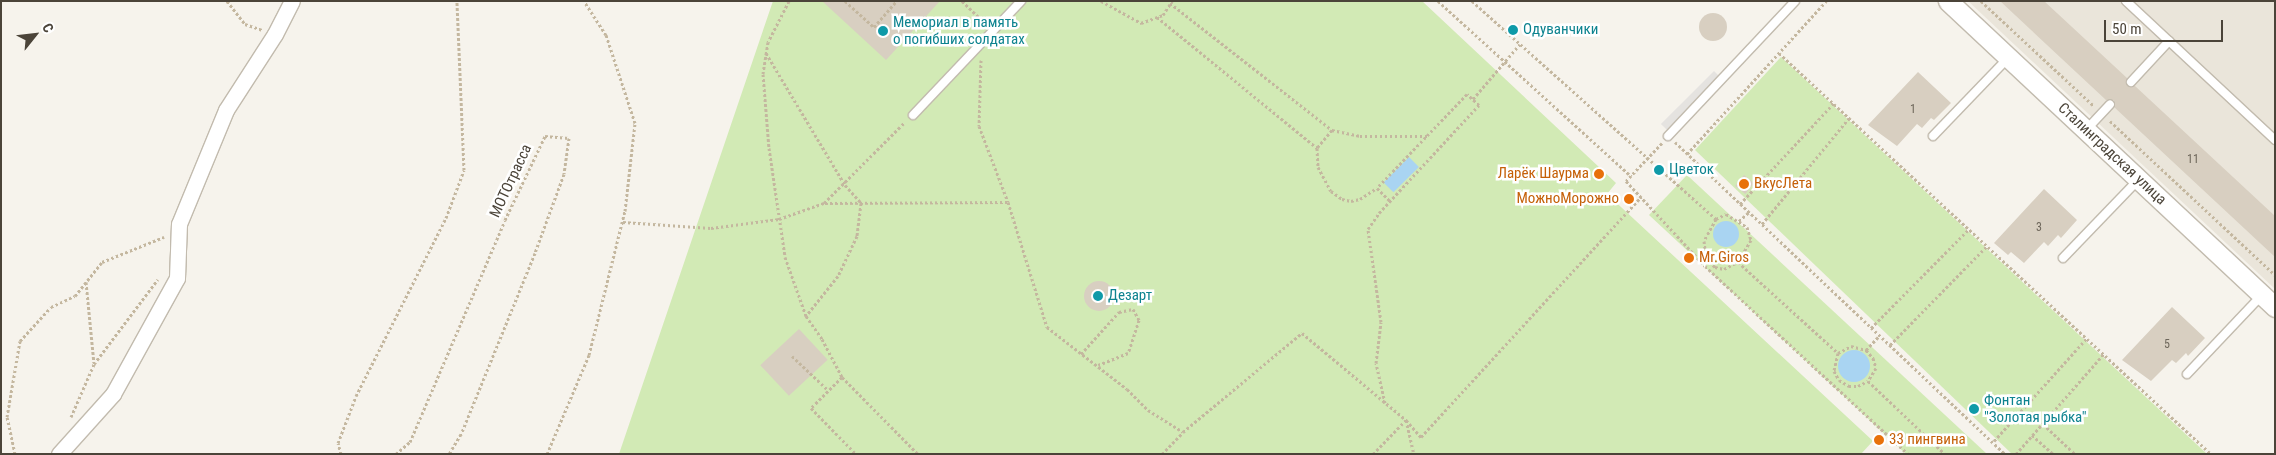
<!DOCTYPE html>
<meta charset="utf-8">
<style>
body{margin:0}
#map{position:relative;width:2276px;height:455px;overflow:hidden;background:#f6f3ec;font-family:"Roboto Condensed",sans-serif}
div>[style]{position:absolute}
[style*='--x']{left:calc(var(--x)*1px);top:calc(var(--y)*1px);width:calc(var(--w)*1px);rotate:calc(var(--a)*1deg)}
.residential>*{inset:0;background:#eae5da}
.green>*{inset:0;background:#d2eab5}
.parking>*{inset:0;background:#e5e3e0;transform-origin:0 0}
.water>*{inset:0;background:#a9d4f2;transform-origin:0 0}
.round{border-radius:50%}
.building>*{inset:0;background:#d8cfc1;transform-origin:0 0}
.path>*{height:3px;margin-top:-1.5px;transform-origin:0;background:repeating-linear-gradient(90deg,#c4b79f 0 2.5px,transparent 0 5px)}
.roads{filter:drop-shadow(1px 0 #c2bbae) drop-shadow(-1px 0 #c2bbae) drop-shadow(0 1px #c2bbae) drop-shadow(0 -1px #c2bbae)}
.service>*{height:8px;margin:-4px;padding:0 4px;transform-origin:4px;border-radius:4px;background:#fff}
.minor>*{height:15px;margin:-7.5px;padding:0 7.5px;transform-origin:7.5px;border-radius:7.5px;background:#fff}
.tertiary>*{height:19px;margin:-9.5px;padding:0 9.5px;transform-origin:9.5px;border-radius:9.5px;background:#fff}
.dots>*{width:14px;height:14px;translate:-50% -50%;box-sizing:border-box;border:2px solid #fff;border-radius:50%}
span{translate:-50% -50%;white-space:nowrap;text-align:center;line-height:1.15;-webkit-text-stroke:5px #fff;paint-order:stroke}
.number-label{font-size:12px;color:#6e675b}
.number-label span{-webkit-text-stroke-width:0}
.culture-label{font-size:15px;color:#0d838f}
.left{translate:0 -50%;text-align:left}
.street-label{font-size:15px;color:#4b4439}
.food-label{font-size:15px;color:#c56008}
.right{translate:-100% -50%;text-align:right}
.frame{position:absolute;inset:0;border:2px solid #4b4439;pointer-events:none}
.north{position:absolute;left:10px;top:10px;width:50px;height:50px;-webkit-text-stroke:4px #fff;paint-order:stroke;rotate:61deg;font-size:14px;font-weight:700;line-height:20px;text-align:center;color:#4b4439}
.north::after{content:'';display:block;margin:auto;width:18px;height:22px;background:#4b4439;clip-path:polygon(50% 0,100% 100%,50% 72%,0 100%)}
.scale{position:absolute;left:2104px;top:20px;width:119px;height:22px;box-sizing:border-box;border:2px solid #4b4439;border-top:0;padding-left:6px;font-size:15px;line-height:18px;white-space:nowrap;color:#4b4439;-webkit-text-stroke:4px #fff;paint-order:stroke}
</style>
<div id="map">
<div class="residential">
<div style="clip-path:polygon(1968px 1px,2275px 1px,2275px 289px)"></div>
</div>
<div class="green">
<div style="clip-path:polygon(773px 1px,1422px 1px,1616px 183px,1607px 194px,1873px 441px,1861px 454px,619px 454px)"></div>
<div style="clip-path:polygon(1781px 57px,2207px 454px,2012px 454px,1695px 150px)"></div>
<div style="clip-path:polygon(1687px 175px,1987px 454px,1906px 454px,1649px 215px)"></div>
</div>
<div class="parking">
<div style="left:1714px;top:71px;width:11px;height:75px;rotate:45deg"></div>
</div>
<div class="water">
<div style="left:1409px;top:157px;width:14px;height:36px;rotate:45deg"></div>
<div class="round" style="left:1713px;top:221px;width:26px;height:26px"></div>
<div class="round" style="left:1838px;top:350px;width:32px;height:32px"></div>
</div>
<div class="building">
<div style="clip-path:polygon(822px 1px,940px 1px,886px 60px)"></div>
<div style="clip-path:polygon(2000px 1px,2044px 1px,2127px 78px,2127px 86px,2135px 86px,2275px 216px,2275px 257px,2114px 107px,2114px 100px,2106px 100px)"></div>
<div class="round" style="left:1699px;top:13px;width:28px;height:28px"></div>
<div style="clip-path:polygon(1918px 72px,1951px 103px,1934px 120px,1931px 118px,1922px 128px,1917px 124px,1897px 146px,1868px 125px)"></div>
<div style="left:1744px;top:175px;width:13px;height:14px;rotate:39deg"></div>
<div style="clip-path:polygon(2044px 189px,2077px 220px,2061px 238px,2058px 235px,2048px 246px,2044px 242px,2024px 263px,2011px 252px,2008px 255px,1994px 243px)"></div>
<div class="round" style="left:1084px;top:281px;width:30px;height:30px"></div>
<div style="clip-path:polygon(2172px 307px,2205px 338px,2188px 356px,2186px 353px,2176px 363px,2172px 360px,2151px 381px,2122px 360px)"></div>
<div style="left:799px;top:329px;width:42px;height:53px;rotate:47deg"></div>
</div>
<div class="path">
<div style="--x:227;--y:1;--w:29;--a:52"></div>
<div style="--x:245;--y:24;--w:18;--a:19"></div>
<div style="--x:789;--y:1;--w:46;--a:117.1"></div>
<div style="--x:768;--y:42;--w:32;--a:99"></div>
<div style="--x:763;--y:74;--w:74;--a:85.4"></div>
<div style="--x:769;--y:148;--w:110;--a:81.6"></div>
<div style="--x:785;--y:257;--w:63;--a:70.4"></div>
<div style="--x:806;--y:316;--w:28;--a:55"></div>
<div style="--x:822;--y:339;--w:43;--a:62.2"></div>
<div style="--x:842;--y:377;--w:108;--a:45.4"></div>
<div style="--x:845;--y:1;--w:39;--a:42"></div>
<div style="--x:874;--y:27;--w:35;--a:-49"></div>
<div style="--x:962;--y:1;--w:33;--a:44"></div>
<div style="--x:1101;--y:1;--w:46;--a:28.8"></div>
<div style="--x:1141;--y:23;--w:23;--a:-20"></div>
<div style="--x:1163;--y:15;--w:17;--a:-57"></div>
<div style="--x:1438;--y:1;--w:261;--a:42.2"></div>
<div style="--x:1472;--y:1;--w:327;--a:41.8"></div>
<div style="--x:1716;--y:219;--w:11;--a:-27"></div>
<div style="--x:1726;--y:214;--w:25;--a:32"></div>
<div style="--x:1747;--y:227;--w:14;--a:73"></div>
<div style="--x:1751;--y:240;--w:26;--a:121"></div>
<div style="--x:1738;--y:262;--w:135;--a:42.3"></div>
<div style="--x:1838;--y:353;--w:15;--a:-28"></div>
<div style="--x:1851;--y:346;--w:16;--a:15"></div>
<div style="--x:1866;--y:350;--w:11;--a:49"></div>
<div style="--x:1873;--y:358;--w:10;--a:73"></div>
<div style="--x:1876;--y:368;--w:15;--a:122"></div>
<div style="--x:1868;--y:381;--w:106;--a:43.5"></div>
<div style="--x:1981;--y:1;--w:154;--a:42.9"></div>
<div style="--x:1170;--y:3;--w:206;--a:38.1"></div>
<div style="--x:1332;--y:130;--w:23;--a:130"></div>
<div style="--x:1317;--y:148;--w:19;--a:87"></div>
<div style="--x:1318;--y:167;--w:27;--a:62"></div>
<div style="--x:1331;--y:191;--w:14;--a:36"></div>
<div style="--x:1342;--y:199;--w:9;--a:13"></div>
<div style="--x:1351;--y:201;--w:9;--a:-13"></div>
<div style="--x:1360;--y:199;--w:20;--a:-33"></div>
<div style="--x:1157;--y:17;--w:207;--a:39.3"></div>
<div style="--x:766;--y:53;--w:154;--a:59.1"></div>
<div style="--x:845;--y:185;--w:24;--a:48"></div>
<div style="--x:861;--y:203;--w:33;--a:97"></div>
<div style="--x:857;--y:236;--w:44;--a:115.4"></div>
<div style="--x:838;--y:276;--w:51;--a:128.7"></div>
<div style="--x:1779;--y:53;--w:589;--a:42.87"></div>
<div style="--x:981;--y:60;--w:66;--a:91.7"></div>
<div style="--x:979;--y:126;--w:81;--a:69.1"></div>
<div style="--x:1008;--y:202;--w:131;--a:72.7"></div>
<div style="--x:1047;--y:327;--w:101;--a:37.8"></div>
<div style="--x:1127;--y:389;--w:30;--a:45"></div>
<div style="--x:1148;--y:410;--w:41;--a:32.2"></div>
<div style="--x:1473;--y:99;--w:72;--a:-49.5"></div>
<div style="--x:2110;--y:121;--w:226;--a:43"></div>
<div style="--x:1332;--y:130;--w:29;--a:12"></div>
<div style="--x:1360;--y:136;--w:67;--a:0"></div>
<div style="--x:1675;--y:142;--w:454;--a:43.4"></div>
<div style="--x:1662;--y:143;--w:52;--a:133.5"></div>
<div style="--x:1626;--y:181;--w:116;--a:47.1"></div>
<div style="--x:1705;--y:266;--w:277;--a:42.8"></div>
<div style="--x:1687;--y:154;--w:207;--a:-47.7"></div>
<div style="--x:825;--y:203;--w:183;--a:-0.3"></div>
<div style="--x:1740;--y:204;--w:138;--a:-47.1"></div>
<div style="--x:1716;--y:219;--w:25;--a:119"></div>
<div style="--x:1704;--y:241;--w:17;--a:83"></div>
<div style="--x:1706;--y:258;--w:13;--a:45"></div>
<div style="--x:1715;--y:267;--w:9;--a:13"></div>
<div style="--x:1724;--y:269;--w:16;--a:-27"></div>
<div style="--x:1739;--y:221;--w:13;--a:-42"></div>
<div style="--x:623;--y:222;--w:88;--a:3.9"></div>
<div style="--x:711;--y:228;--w:69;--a:-7.5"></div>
<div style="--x:779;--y:219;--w:48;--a:-19.6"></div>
<div style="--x:824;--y:203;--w:115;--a:-45"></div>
<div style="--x:1762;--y:224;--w:137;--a:-50.6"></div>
<div style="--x:86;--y:282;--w:81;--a:84.4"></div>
<div style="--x:1871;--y:328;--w:139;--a:-45.3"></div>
<div style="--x:1890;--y:345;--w:139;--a:-45.6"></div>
<div style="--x:1866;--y:350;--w:19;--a:-47"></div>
<div style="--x:1838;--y:353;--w:18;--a:103"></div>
<div style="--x:1834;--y:371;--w:10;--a:61"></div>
<div style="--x:1839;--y:380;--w:12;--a:31"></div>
<div style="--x:1849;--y:386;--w:9;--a:0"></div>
<div style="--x:1858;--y:386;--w:11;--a:-27"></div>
<div style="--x:1081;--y:354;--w:57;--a:-47.9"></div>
<div style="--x:1119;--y:312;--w:14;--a:-12"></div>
<div style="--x:1133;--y:309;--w:13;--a:61"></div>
<div style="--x:1139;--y:320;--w:35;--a:108"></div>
<div style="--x:1128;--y:353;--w:32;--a:158"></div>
<div style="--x:792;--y:356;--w:50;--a:43.4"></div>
<div style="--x:842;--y:377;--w:44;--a:135"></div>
<div style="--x:811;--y:408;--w:64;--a:45.6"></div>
<div style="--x:1385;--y:403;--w:41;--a:-102.7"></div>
<div style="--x:1376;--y:363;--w:41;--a:-83"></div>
<div style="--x:1381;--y:322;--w:94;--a:-98"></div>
<div style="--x:1368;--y:229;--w:19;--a:-55"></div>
<div style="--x:1379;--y:213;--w:147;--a:-47.2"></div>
<div style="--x:1479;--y:105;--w:16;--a:-137"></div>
<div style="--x:1467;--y:94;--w:130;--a:133.8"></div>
<div style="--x:1377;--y:188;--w:18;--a:45"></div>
<div style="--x:71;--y:417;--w:58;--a:-66.5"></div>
<div style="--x:94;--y:364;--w:106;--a:-53"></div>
<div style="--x:2043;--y:424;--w:44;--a:43.2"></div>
<div style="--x:2032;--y:435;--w:28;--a:42"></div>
<div style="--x:1994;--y:441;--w:139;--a:-47.9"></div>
<div style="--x:15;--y:454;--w:38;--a:-102"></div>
<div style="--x:7;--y:417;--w:77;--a:-80.3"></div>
<div style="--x:20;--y:341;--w:46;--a:-47.6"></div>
<div style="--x:51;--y:307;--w:26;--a:-25"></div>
<div style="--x:75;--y:296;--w:43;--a:-51.5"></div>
<div style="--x:102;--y:262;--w:67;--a:-22"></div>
<div style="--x:341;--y:454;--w:11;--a:-105"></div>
<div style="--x:338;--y:443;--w:50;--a:-69"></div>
<div style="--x:356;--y:396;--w:199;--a:-63.2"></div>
<div style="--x:446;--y:218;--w:51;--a:-69.4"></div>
<div style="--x:464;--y:170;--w:169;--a:-92.4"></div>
<div style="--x:396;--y:454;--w:18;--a:-41"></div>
<div style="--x:410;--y:442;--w:241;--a:-66.8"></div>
<div style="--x:505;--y:220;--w:93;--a:-64.5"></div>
<div style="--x:545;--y:136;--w:24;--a:5"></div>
<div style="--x:569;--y:138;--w:36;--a:98"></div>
<div style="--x:564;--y:174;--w:84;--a:110.2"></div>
<div style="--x:535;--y:253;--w:196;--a:112.2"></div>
<div style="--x:461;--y:434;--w:23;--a:121"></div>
<div style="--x:547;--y:454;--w:108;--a:-67"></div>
<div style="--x:589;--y:355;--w:148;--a:-76"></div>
<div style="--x:625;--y:211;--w:89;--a:-83.5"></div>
<div style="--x:635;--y:123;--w:93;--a:-108.2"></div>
<div style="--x:606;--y:35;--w:40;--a:-122.9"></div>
<div style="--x:1162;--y:454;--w:30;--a:-46"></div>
<div style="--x:1183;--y:432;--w:155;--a:-39.8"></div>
<div style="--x:1302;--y:333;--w:136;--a:39.9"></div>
<div style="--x:1406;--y:420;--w:35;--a:77"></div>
<div style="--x:1373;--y:454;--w:47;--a:-45.9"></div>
<div style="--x:1406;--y:420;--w:23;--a:49"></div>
<div style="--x:1421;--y:437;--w:326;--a:-47.5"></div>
<div style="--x:2016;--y:454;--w:133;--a:-48.7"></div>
</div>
<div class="roads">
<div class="service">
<div style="--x:2126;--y:1;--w:204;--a:43"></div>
<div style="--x:2131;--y:82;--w:56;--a:-47.2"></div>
<div style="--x:913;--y:115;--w:157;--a:-46.5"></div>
<div style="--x:2086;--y:130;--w:35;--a:-47"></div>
<div style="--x:1668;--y:136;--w:185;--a:-46.7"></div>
<div style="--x:1933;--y:136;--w:108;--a:-46.1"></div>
<div style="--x:2063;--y:258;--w:110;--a:-46.1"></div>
<div style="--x:2187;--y:374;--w:109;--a:-46.5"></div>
</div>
<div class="minor">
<div style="--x:59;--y:454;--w:81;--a:-48"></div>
<div style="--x:113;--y:394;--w:132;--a:-61.1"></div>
<div style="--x:177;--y:278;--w:54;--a:-87.9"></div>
<div style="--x:179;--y:224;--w:123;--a:-67.6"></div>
<div style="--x:226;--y:110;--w:90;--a:-57.2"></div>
<div style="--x:275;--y:34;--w:37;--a:-63"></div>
</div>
<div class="tertiary">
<div style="--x:1948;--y:1;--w:448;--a:43.1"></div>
</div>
</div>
<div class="dots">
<div style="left:1513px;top:30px;background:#0f9aa8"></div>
<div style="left:883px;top:31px;background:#0f9aa8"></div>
<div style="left:1659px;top:170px;background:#0f9aa8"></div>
<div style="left:1599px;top:174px;background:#e8710a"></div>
<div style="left:1744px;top:184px;background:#e8710a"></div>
<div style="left:1629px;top:199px;background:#e8710a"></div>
<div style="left:1689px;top:258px;background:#e8710a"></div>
<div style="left:1098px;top:296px;background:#0f9aa8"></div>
<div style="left:1974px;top:409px;background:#0f9aa8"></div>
<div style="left:1879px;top:440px;background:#e8710a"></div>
</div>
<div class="number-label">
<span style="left:1913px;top:110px">1</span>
<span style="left:2193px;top:160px">11</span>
<span style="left:2039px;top:228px">3</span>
<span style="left:2167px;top:345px">5</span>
</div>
<div class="culture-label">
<span class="left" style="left:893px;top:31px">Мемориал в память<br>о погибших солдатах</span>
<span class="left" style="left:1523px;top:30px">Одуванчики</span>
<span class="left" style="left:1669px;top:170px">Цветок</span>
<span class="left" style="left:1108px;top:296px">Дезарт</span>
<span class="left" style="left:1984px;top:409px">Фонтан<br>"Золотая рыбка"</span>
</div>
<div class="street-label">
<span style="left:2112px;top:154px;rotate:43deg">Сталинградская улица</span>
<span style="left:511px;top:181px;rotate:-65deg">МОТОтрасса</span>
</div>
<div class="food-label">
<span class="right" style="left:1589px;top:174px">Ларёк Шаурма</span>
<span class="left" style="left:1754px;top:184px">ВкусЛета</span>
<span class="right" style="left:1619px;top:199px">МожноМорожно</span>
<span class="left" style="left:1699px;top:258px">Mr.Giros</span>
<span class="left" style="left:1889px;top:440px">33 пингвина</span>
</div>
<div class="frame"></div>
<div class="north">С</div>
<div class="scale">50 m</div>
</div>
